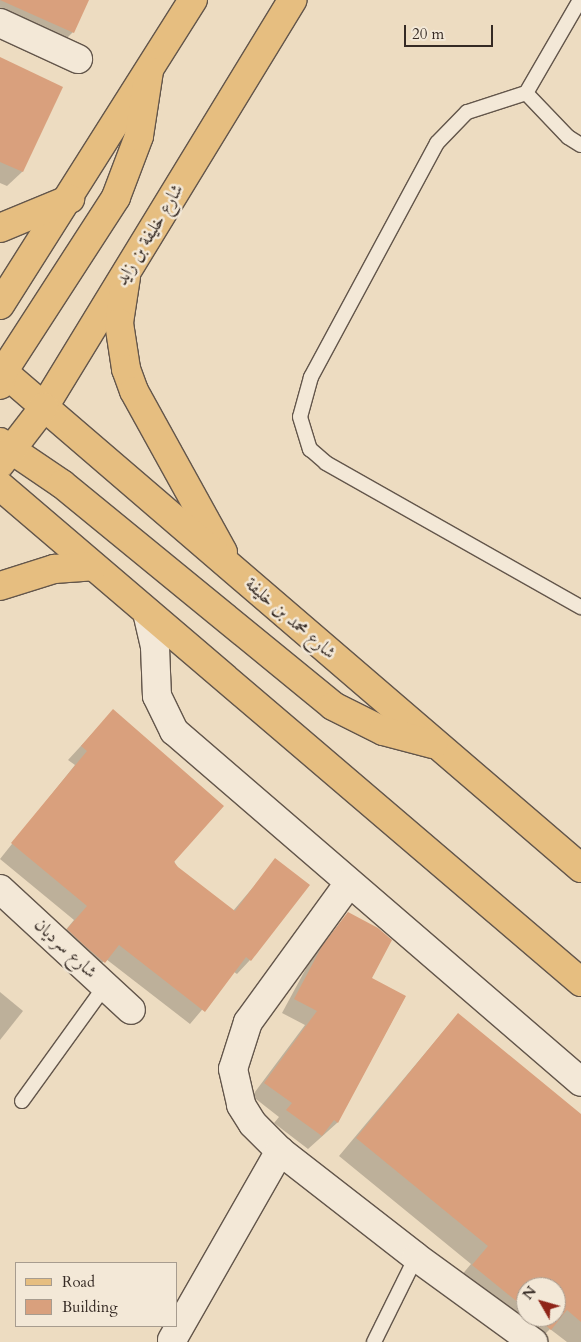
<!DOCTYPE html>
<meta charset="utf-8">
<style>
body{margin:0}
#map{position:relative;width:581px;height:1342px;overflow:hidden;background:#eddcc1;font-family:Cardo,Amiri,serif}
div>[style]{position:absolute}
[style*='--x']{left:calc(var(--x)*1px);top:calc(var(--y)*1px);width:calc(var(--w)*1px);rotate:calc(var(--a)*1deg)}
.shadow>*{inset:0;background:#0003}
.building>*{inset:0;background:#d9a07d}
.roads{filter:drop-shadow(1px 0 #63564b) drop-shadow(-1px 0 #63564b) drop-shadow(0 1px #63564b) drop-shadow(0 -1px #63564b)}
.lane>*{height:14px;margin:-7px;padding:0 7px;transform-origin:7px;border-radius:7px;background:#f3e8d7}
.street>*{height:28px;margin:-14px;padding:0 14px;transform-origin:14px;border-radius:14px;background:#f3e8d7}
.primary>*{height:28px;margin:-14px;padding:0 14px;transform-origin:14px;border-radius:14px;background:#e6be80}
.highway>*{height:28px;margin:-14px;padding:0 14px;transform-origin:14px;border-radius:14px;background:#e6be80}
span{translate:-50% -50%;white-space:nowrap;text-align:center;line-height:1.15;-webkit-text-stroke:5px #f3e8d7;paint-order:stroke}
.street-label{font-size:18px;color:#352a24}
.legend{position:absolute;left:15px;top:1262px;width:162px;height:65px;box-sizing:border-box;background:#f3e8d7;border:1px solid #a79c8f;margin:0;padding:6px 9px;list-style:none;font-size:15px;color:#352a24}
.legend li{display:flex;align-items:center;gap:10px;height:25px}
.legend b{width:25px;border:1px solid #a79c8f}
.north{position:absolute;left:516px;top:1277px;width:50px;height:50px;box-sizing:border-box;background:#f3e8d7;border:1px solid #a79c8f;border-radius:50%;rotate:308deg;font-size:14px;font-weight:700;line-height:20px;text-align:center;color:#352a24}
.north::after{content:'';display:block;margin:auto;width:18px;height:22px;background:#8f2418;clip-path:polygon(50% 0,100% 100%,50% 72%,0 100%)}
.scale{position:absolute;left:404px;top:25px;width:89px;height:22px;box-sizing:border-box;border:2px solid #352a24;border-top:0;padding-left:6px;font-size:15px;line-height:18px;white-space:nowrap;color:#352a24;-webkit-text-stroke:4px #f3e8d7;paint-order:stroke}
</style>
<div id="map">
<div class="shadow">
<div style="clip-path:polygon(0 0,88px 0,73px 32px,56px 49px,0 25px)"></div>
<div style="clip-path:polygon(0 59px,61px 87px,22px 172px,7px 186px,0 183px)"></div>
<div style="clip-path:polygon(113px 711px,177px 868px,233px 911px,276px 860px,250px 960px,237px 974px,234px 972px,190px 1024px,106px 959px,90px 975px,54px 944px,74px 920px,0 859px,75px 765px,68px 760px)"></div>
<div style="clip-path:polygon(348px 913px,370px 979px,405px 997px,337px 1123px,308px 1149px,274px 1123px,279px 1117px,252px 1096px,305px 1025px,282px 1013px,310px 961px)"></div>
<div style="clip-path:polygon(0 992px,23px 1011px,0 1040px)"></div>
<div style="clip-path:polygon(evenodd,458px 1014px,581px 1115px,581px 1342px,567px 1342px,550px 1329px,537px 1342px,455px 1283px,471px 1264px,339px 1156px,458px 1014px,526px 1287px,556px 1287px,556px 1317px,526px 1317px,526px 1287px)"></div>
</div>
<div class="building">
<div style="clip-path:polygon(0 0,89px 0,74px 33px)"></div>
<div style="clip-path:polygon(0 57px,63px 87px,23px 172px,0 162px)"></div>
<div style="clip-path:polygon(113px 709px,224px 806px,174px 862px,178px 867px,235px 911px,275px 858px,310px 885px,251px 961px,246px 957px,205px 1012px,119px 945px,105px 963px,84px 945px,67px 929px,87px 906px,11px 843px,87px 751px,81px 746px)"></div>
<div style="clip-path:polygon(348px 912px,378px 928px,392px 940px,372px 978px,406px 996px,338px 1123px,334px 1120px,322px 1136px,286px 1110px,292px 1103px,264px 1083px,317px 1011px,294px 999px,322px 946px)"></div>
<div style="clip-path:polygon(458px 1013px,581px 1114px,581px 1322px,567px 1310px,551px 1330px,536px 1317px,556px 1317px,556px 1287px,526px 1287px,526px 1309px,472px 1265px,488px 1246px,356px 1138px)"></div>
</div>
<div class="roads">
<div class="lane">
<div style="--x:580;--y:0;--w:108;--a:120.1"></div>
<div style="--x:526;--y:93;--w:62;--a:162.1"></div>
<div style="--x:467;--y:112;--w:43;--a:134.1"></div>
<div style="--x:437;--y:143;--w:266;--a:118.3"></div>
<div style="--x:311;--y:377;--w:41;--a:105.4"></div>
<div style="--x:300;--y:417;--w:34;--a:73"></div>
<div style="--x:310;--y:449;--w:21;--a:41"></div>
<div style="--x:326;--y:463;--w:293;--a:29.5"></div>
<div style="--x:526;--y:93;--w:61;--a:46.3"></div>
<div style="--x:568;--y:137;--w:15;--a:32"></div>
<div style="--x:22;--y:1101;--w:142;--a:-54.2"></div>
<div style="--x:374;--y:1342;--w:95;--a:-63.7"></div>
</div>
<div class="street">
<div style="--x:0;--y:23;--w:86;--a:24.8"></div>
<div style="--x:147;--y:612;--w:36;--a:77"></div>
<div style="--x:155;--y:647;--w:49;--a:87.7"></div>
<div style="--x:157;--y:696;--w:39;--a:64"></div>
<div style="--x:174;--y:731;--w:537;--a:40.77"></div>
<div style="--x:349;--y:883;--w:172;--a:126"></div>
<div style="--x:248;--y:1022;--w:49;--a:107.7"></div>
<div style="--x:233;--y:1069;--w:37;--a:77"></div>
<div style="--x:241;--y:1105;--w:22;--a:58"></div>
<div style="--x:253;--y:1124;--w:38;--a:45"></div>
<div style="--x:280;--y:1151;--w:172;--a:37.9"></div>
<div style="--x:416;--y:1257;--w:145;--a:36"></div>
<div style="--x:0;--y:889;--w:178;--a:42.7"></div>
<div style="--x:172;--y:1340;--w:218;--a:-60.3"></div>
</div>
<div class="primary">
<div style="--x:0;--y:305;--w:361;--a:-57.7"></div>
<div style="--x:44;--y:407;--w:477;--a:-58.6"></div>
</div>
<div class="highway">
<div style="--x:0;--y:228;--w:76;--a:-22.5"></div>
<div style="--x:126;--y:277;--w:47;--a:98.7"></div>
<div style="--x:119;--y:323;--w:47;--a:81.3"></div>
<div style="--x:126;--y:369;--w:23;--a:70"></div>
<div style="--x:134;--y:391;--w:184;--a:61.1"></div>
<div style="--x:0;--y:369;--w:766;--a:40.66"></div>
<div style="--x:0;--y:385;--w:13;--a:-77"></div>
<div style="--x:3;--y:372;--w:208;--a:-57.1"></div>
<div style="--x:116;--y:197;--w:65;--a:-69.3"></div>
<div style="--x:139;--y:136;--w:66;--a:-81.3"></div>
<div style="--x:0;--y:442;--w:75;--a:34.1"></div>
<div style="--x:62;--y:484;--w:350;--a:39.3"></div>
<div style="--x:333;--y:706;--w:56;--a:26.6"></div>
<div style="--x:383;--y:731;--w:52;--a:14.6"></div>
<div style="--x:0;--y:464;--w:72;--a:-52.3"></div>
<div style="--x:0;--y:486;--w:764;--a:40.49"></div>
<div style="--x:0;--y:586;--w:57;--a:-17.5"></div>
<div style="--x:54;--y:569;--w:39;--a:-4"></div>
</div>
</div>
<div class="street-label">
<span style="left:150px;top:235px;rotate:-59deg">شارع خليفة بن زايد</span>
<span style="left:290px;top:619px;rotate:41deg">شارع محمد بن خليفة</span>
<span style="left:65px;top:949px;rotate:43deg">شارع سرديان</span>
</div>
<ul class="legend">
<li><b style="height:6px;background:#e6be80"></b>Road</li>
<li><b style="height:14px;background:#d9a07d"></b>Building</li>
</ul>
<div class="north">N</div>
<div class="scale">20 m</div>
</div>
